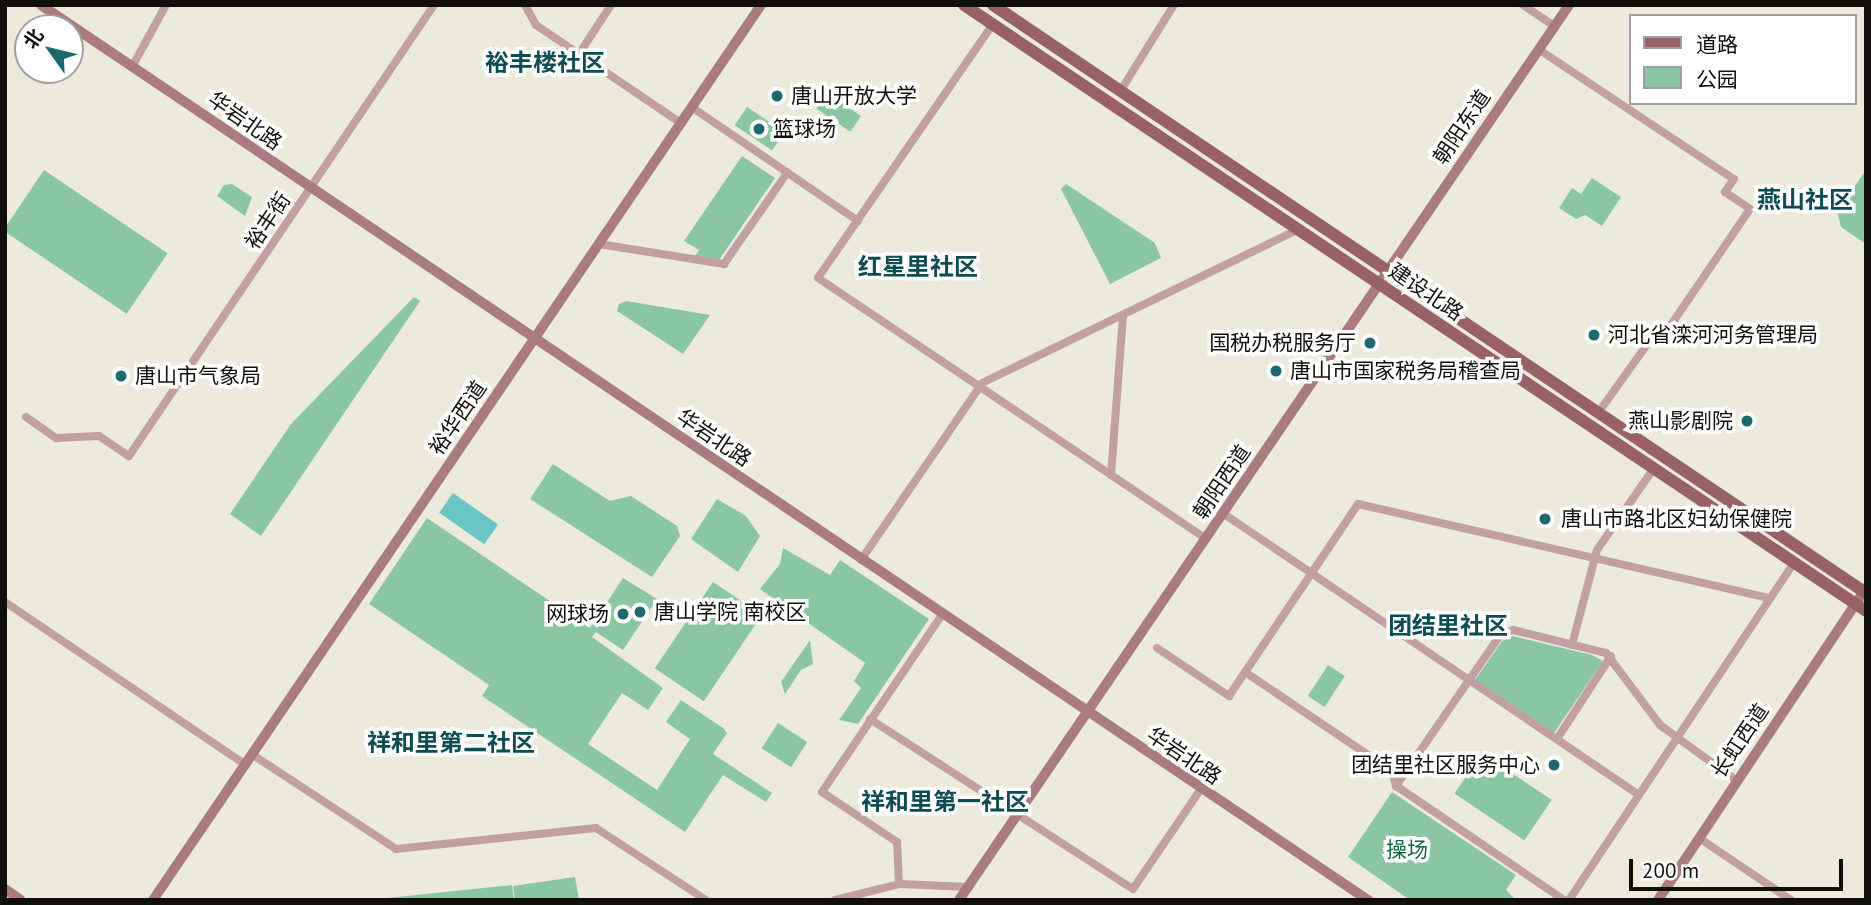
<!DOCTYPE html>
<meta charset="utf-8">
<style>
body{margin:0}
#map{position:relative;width:1871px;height:905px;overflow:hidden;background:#eceadc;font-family:"PT Sans","Noto Sans SC",sans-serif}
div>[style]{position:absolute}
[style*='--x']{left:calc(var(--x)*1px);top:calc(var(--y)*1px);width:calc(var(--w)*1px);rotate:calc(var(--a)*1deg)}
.green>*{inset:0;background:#89c7a3;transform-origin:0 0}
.water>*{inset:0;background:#68c6c7;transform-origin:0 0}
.street>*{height:8px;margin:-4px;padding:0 4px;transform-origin:4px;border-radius:4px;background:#c19fa3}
.secondary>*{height:10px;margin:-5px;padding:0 5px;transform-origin:5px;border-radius:5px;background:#ab7b81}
.primary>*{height:12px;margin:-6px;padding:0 6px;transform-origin:6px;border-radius:6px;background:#9a6068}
.dots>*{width:19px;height:19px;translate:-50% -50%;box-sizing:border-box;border:4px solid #fff;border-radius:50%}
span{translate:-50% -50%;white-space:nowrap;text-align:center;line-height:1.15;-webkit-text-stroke:7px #fff;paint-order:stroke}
.poi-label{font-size:21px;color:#100f0b}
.left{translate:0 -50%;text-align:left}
.right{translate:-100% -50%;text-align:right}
.street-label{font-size:21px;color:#100f0b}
.park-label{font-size:21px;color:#126440}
.quarter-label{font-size:24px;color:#0d4c51;font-weight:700}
.frame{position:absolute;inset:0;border:7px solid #100f0b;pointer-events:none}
.legend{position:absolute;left:1629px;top:14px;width:228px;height:91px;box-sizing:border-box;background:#fff;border:2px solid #9f9f9d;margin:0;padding:9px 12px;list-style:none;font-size:21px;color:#100f0b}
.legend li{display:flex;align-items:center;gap:14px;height:35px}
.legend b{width:35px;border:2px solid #9f9f9d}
.north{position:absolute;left:14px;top:14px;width:70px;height:70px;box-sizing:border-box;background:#fff;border:2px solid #9f9f9d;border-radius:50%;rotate:304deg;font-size:19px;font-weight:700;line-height:28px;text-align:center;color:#100f0b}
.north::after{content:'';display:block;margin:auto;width:24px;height:32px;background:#1c686f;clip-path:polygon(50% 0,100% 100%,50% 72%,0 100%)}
.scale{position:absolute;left:1629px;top:859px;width:214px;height:32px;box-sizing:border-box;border:4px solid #100f0b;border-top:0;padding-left:9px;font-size:21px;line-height:24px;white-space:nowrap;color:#100f0b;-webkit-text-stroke:5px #fff;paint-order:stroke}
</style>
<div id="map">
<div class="green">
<div style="left:827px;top:93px;width:41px;height:19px;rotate:34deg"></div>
<div style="left:747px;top:107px;width:45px;height:22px;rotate:34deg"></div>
<div style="clip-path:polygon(742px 156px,775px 178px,719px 260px,695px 256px,699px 250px,684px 241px)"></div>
<div style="left:44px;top:170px;width:149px;height:73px;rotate:34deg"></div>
<div style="clip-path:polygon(1866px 170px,1866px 244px,1841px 227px,1837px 211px)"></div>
<div style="clip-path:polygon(1592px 178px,1621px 197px,1602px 226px,1585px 215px,1576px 219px,1559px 208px,1572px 188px,1581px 194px)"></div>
<div style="clip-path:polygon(232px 184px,252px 197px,245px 216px,217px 196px,224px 185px)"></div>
<div style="clip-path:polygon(1066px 184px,1155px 243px,1161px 258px,1110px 284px,1061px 189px)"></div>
<div style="clip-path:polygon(414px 297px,420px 301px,261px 536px,230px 514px,291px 424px)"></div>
<div style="clip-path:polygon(626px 301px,710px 315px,683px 354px,617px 311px,619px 304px)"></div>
<div style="clip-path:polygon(553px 464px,610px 501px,631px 496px,677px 526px,680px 536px,652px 577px,530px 499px)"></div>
<div style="clip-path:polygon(717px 499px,746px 516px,760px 536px,738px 572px,691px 539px)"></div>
<div style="clip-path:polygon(427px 518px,590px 628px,623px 578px,657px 599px,623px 650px,596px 632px,592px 637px,663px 688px,648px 710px,622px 693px,588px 744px,657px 790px,690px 739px,666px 722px,681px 700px,723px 728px,727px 733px,713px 754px,772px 793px,766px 802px,723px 775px,685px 832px,482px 696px,489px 685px,369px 604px)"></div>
<div style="clip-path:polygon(783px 548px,830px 575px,840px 560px,929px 619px,858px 724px,839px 720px,861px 688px,854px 681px,865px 663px,760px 589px,780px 564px)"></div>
<div style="left:713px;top:582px;width:59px;height:104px;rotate:34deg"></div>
<div style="clip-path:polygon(1513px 636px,1592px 655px,1603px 661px,1554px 733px,1475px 680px,1502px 641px)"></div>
<div style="clip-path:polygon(810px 640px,813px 664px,801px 670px,785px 694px,781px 682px)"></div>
<div style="left:1328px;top:665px;width:20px;height:37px;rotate:33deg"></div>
<div style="left:778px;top:723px;width:35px;height:30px;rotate:33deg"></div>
<div style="left:1482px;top:753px;width:84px;height:49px;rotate:34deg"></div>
<div style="clip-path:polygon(1392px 792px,1516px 875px,1506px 890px,1516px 900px,1410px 900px,1348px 857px)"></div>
<div style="clip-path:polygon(575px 877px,579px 900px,515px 900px,513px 886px)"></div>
<div style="clip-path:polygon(512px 885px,514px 900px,368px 900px)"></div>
</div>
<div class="water">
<div style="left:453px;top:493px;width:55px;height:24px;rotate:35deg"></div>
</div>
<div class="street">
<div style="--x:525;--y:5;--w:23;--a:61"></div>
<div style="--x:536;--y:25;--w:176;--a:34.1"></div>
<div style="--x:1523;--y:5;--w:37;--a:34"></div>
<div style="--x:993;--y:24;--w:308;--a:124.6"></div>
<div style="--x:818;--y:278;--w:468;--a:33.9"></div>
<div style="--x:1538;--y:49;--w:235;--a:33.6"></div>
<div style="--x:1734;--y:179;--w:16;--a:125"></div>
<div style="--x:1725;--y:192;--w:30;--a:34"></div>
<div style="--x:1750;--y:209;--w:153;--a:124.3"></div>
<div style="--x:1664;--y:335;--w:14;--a:163"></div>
<div style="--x:1651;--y:339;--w:91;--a:125.6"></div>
<div style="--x:579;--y:54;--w:59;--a:-56.9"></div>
<div style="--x:132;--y:67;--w:71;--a:-61.3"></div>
<div style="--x:1121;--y:90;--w:100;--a:-58.1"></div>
<div style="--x:693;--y:108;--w:200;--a:34.4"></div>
<div style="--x:599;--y:244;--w:127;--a:9.1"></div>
<div style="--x:724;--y:264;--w:111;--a:-55.3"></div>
<div style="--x:26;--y:417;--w:37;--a:35"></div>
<div style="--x:56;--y:438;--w:43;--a:-2.7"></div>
<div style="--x:99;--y:436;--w:36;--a:34"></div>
<div style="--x:129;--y:456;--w:544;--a:-55.93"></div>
<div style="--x:1111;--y:475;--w:158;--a:-85.7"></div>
<div style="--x:1224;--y:514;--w:501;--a:34.1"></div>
<div style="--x:861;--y:560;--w:214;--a:-55.6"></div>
<div style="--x:982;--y:383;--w:352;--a:-25.9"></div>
<div style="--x:5;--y:602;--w:291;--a:34.1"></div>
<div style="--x:1572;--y:645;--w:98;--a:-75.3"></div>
<div style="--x:1597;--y:550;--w:100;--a:-55.2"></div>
<div style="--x:1157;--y:648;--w:87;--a:33.7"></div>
<div style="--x:1229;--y:696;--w:231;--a:-56.1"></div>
<div style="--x:1358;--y:504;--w:422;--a:12.9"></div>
<div style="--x:1245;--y:672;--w:177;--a:34"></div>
<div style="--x:1392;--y:771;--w:16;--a:75"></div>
<div style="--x:870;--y:719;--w:313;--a:32.9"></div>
<div style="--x:1133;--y:889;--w:120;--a:-55.9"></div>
<div style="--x:1557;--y:739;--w:99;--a:-57"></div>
<div style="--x:253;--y:755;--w:171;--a:33.3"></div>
<div style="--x:396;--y:849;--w:201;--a:-6"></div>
<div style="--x:596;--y:828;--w:131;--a:33.2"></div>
<div style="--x:1699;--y:838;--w:111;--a:34"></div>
<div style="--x:899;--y:884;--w:42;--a:-92.7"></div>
<div style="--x:897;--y:842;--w:90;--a:-146.3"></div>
<div style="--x:822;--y:792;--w:214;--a:-55.9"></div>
<div style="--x:835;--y:900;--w:66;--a:-14"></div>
<div style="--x:899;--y:884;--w:70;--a:2.5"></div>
<div style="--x:1564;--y:900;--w:203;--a:-145.8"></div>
<div style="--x:1396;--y:786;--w:185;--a:-55.4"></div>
<div style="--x:1501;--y:634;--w:13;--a:-18"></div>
<div style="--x:1513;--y:630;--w:96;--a:13.9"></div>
<div style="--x:1606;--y:653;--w:90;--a:53.1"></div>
<div style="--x:1660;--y:725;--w:95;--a:36"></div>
<div style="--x:1569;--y:900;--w:405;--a:-56.3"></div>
</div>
<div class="secondary">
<div style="--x:41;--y:5;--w:1601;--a:34"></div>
<div style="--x:5;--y:889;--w:19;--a:35"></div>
<div style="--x:153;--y:900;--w:1082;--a:-55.81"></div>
<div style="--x:959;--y:900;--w:1083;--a:-55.72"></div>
<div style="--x:1658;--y:900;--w:375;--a:-56.3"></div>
</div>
<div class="primary">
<div style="--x:964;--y:5;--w:1087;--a:33.89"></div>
<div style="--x:993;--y:5;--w:1053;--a:33.96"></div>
</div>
<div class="dots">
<div style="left:777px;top:96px;background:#1c686f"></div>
<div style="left:759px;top:129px;background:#1c686f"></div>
<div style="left:1594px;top:335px;background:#1c686f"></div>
<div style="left:1370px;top:343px;background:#1c686f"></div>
<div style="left:1276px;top:371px;background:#1c686f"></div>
<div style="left:121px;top:376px;background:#1c686f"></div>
<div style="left:1747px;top:421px;background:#1c686f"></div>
<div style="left:1545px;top:519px;background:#1c686f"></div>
<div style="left:640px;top:612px;background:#1c686f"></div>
<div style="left:623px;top:614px;background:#1c686f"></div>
<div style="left:1554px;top:765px;background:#1c686f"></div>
</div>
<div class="poi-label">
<span class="left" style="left:791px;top:96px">唐山开放大学</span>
<span class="left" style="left:773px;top:129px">篮球场</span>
<span class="left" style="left:1608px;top:335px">河北省滦河河务管理局</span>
<span class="right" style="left:1356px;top:343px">国税办税服务厅</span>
<span class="left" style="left:1290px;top:371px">唐山市国家税务局稽查局</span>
<span class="left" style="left:135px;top:376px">唐山市气象局</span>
<span class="right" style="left:1733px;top:421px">燕山影剧院</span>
<span class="left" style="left:1561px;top:519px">唐山市路北区妇幼保健院</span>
<span class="left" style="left:654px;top:612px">唐山学院 南校区</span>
<span class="right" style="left:609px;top:614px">网球场</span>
<span class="right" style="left:1540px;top:765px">团结里社区服务中心</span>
</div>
<div class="street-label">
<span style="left:245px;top:121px;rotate:35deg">华岩北路</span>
<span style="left:1462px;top:127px;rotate:-56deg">朝阳东道</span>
<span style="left:268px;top:221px;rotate:-56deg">裕丰街</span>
<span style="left:1426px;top:292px;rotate:34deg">建设北路</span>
<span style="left:458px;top:418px;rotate:-56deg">裕华西道</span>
<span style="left:714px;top:438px;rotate:34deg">华岩北路</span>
<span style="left:1222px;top:482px;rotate:-56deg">朝阳西道</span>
<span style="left:1740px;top:741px;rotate:-56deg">长虹西道</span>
<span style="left:1184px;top:756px;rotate:34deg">华岩北路</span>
</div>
<div class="park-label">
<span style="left:1407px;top:850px">操场</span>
</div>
<div class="quarter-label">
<span style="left:545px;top:63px">裕丰楼社区</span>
<span style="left:1805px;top:200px">燕山社区</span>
<span style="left:918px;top:267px">红星里社区</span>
<span style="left:1448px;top:626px">团结里社区</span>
<span style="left:451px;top:743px">祥和里第二社区</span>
<span style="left:945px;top:802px">祥和里第一社区</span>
</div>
<div class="frame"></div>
<ul class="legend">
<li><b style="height:9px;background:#9a6068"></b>道路</li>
<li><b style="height:19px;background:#89c7a3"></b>公园</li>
</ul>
<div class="north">北</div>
<div class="scale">200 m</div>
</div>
